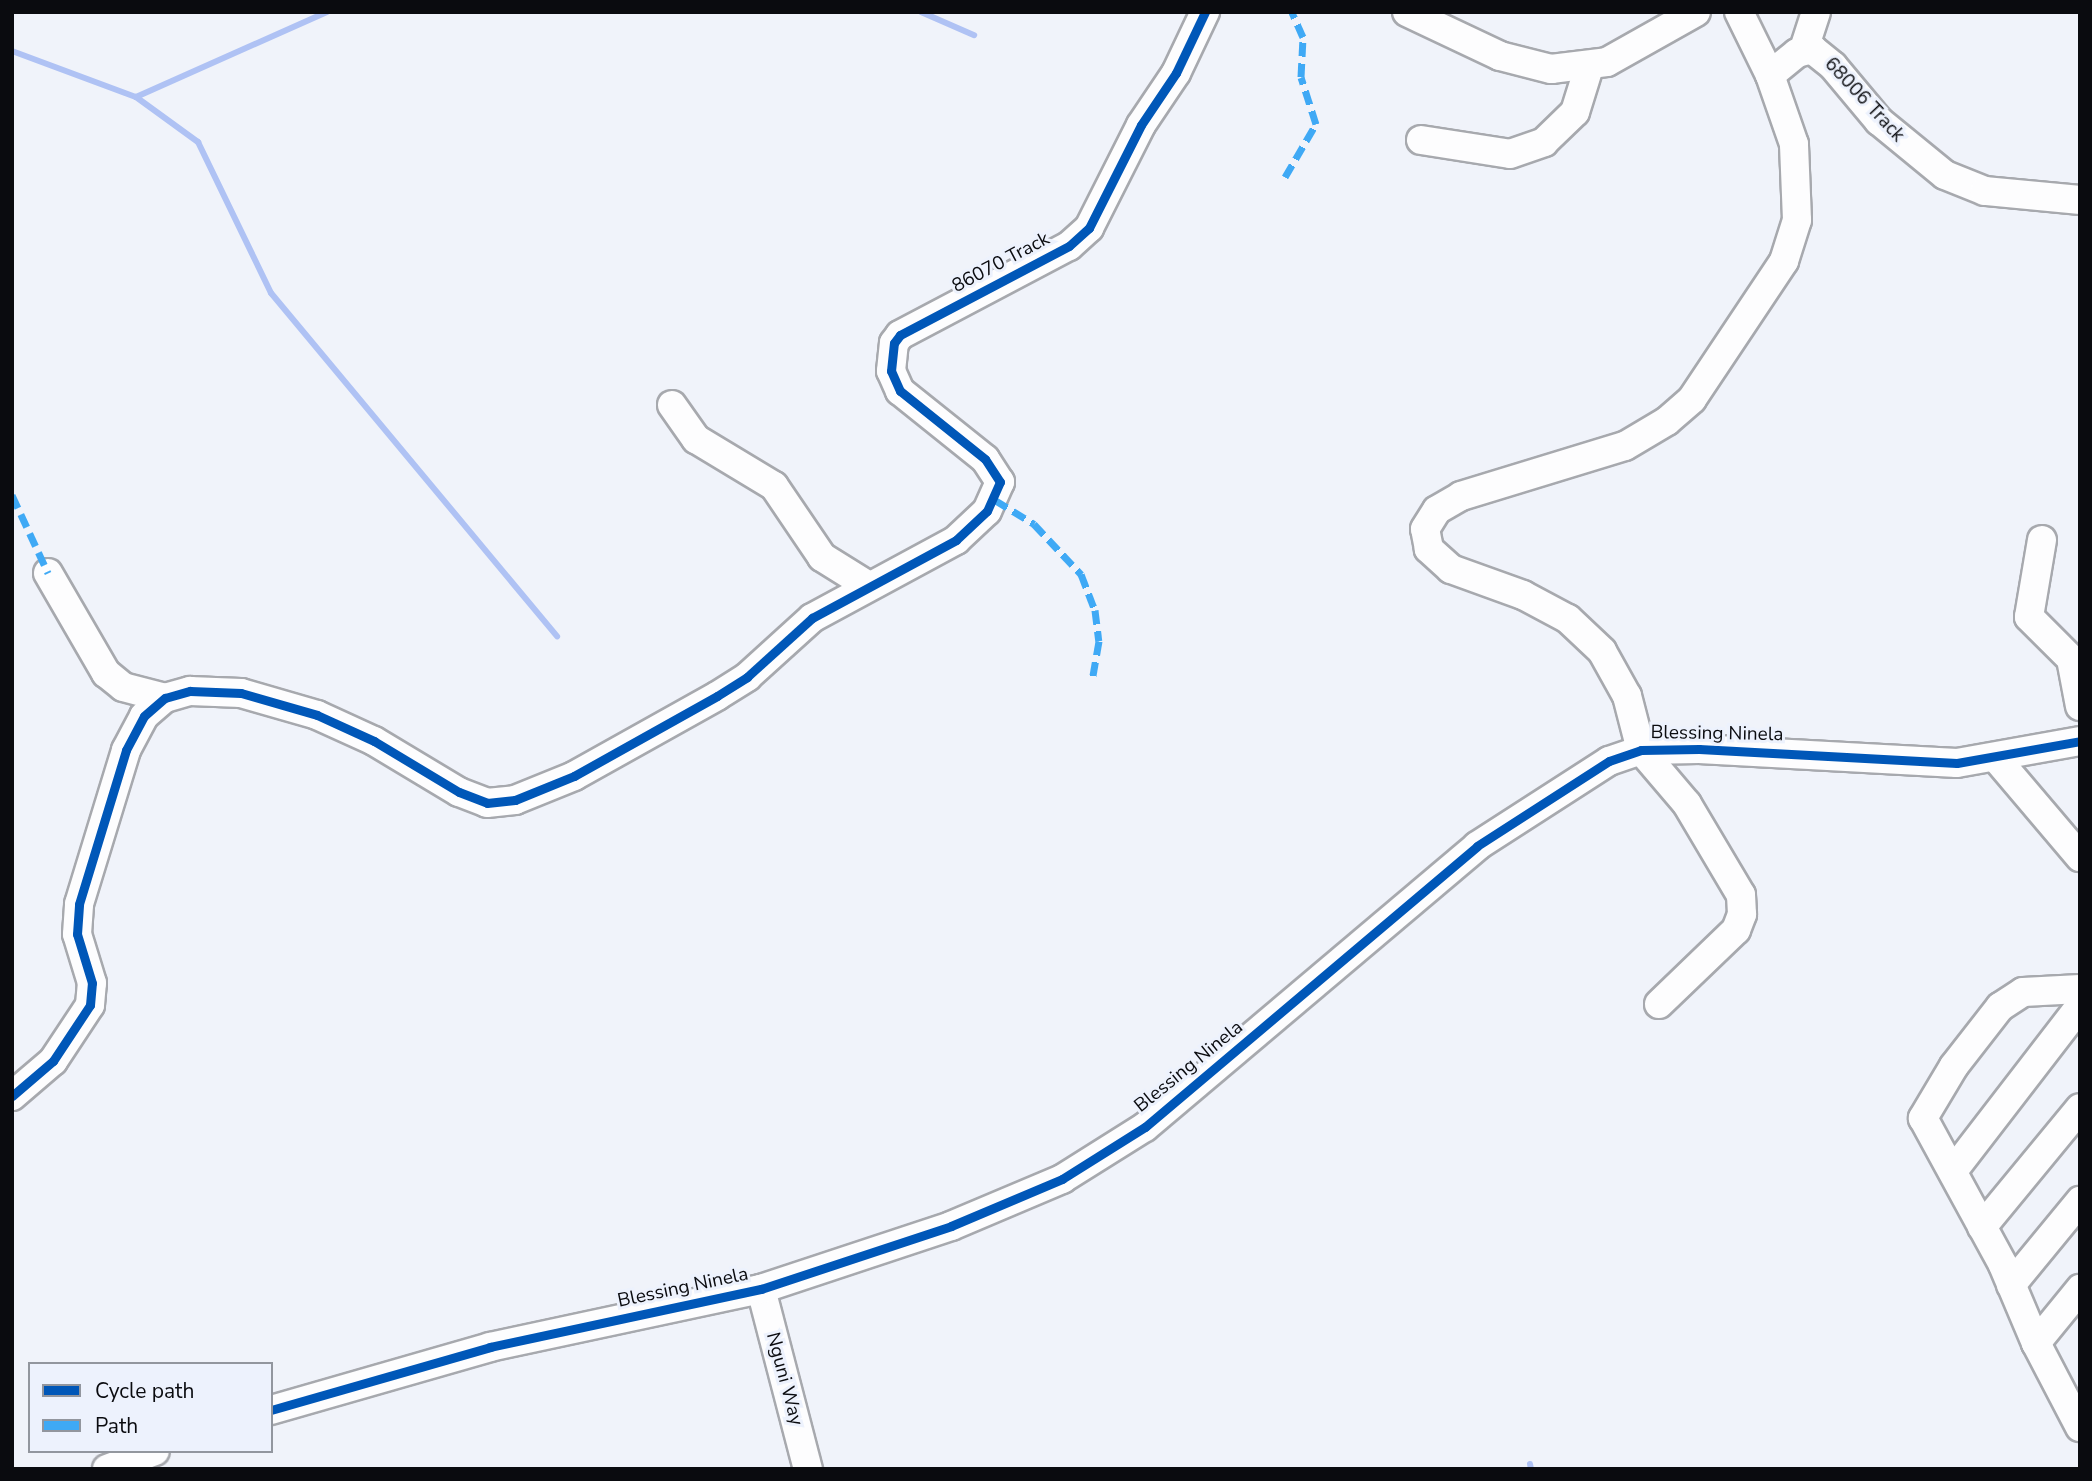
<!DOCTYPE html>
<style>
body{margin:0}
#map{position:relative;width:2092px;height:1481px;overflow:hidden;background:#f0f3fa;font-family:"Nunito Sans",sans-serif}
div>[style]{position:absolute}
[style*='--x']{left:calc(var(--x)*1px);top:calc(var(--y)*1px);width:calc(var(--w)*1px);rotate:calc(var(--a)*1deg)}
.stream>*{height:6px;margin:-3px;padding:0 3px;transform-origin:3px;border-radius:3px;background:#afc2f4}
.roads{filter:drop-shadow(2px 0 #a7a9ae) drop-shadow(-2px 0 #a7a9ae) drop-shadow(0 2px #a7a9ae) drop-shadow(0 -2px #a7a9ae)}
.minor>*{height:28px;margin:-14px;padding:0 14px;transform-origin:14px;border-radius:14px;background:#fdfdfe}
.quiet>*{height:7px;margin-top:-3.5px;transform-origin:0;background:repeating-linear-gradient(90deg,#3fa9f5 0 14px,transparent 0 21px)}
.cycleway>*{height:9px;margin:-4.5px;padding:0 4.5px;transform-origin:4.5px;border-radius:4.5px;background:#0057b8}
span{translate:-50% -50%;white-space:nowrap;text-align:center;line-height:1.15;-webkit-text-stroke:6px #edf2fd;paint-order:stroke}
.street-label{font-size:19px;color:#0a0b0f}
.frame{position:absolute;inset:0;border:14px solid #0a0b0f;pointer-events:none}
.legend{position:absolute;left:28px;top:1362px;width:245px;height:91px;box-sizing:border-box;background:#edf2fd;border:2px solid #92969e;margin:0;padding:9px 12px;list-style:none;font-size:21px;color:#0a0b0f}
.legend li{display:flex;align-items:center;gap:14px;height:35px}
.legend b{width:35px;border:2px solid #92969e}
</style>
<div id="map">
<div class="stream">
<div style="--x:921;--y:12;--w:58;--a:23.5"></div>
<div style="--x:12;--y:51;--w:132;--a:20.4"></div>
<div style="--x:136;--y:97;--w:77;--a:36"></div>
<div style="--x:198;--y:142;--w:168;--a:64.2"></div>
<div style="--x:271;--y:293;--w:447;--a:50.2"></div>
<div style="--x:136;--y:97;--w:209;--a:-24"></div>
<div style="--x:1530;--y:1464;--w:5;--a:79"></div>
</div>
<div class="roads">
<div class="minor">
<div style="--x:1407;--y:12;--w:103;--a:25.3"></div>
<div style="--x:1500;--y:56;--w:53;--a:14.3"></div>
<div style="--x:1551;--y:69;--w:56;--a:-7.1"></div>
<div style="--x:1607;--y:62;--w:102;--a:-29.3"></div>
<div style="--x:1804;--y:49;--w:39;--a:-72"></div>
<div style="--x:1770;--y:75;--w:35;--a:-39"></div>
<div style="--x:1797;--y:53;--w:16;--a:-15"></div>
<div style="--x:1812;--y:49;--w:27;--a:39"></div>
<div style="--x:1833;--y:66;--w:72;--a:50.1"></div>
<div style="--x:1879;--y:121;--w:85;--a:39.3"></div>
<div style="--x:1945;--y:175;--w:43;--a:21.8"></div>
<div style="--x:1985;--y:191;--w:95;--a:5.4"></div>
<div style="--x:1421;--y:140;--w:90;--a:8.9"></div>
<div style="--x:1510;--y:154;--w:36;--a:-19"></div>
<div style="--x:1544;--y:142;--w:43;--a:-44.1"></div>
<div style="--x:1575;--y:112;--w:47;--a:-72.7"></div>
<div style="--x:672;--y:405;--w:42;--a:54.8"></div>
<div style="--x:696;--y:439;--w:91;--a:31.1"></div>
<div style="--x:774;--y:486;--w:86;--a:55.9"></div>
<div style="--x:822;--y:557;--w:53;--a:31.9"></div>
<div style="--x:2042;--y:540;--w:78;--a:99.6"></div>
<div style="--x:2029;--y:617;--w:59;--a:45"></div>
<div style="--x:2071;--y:659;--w:48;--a:79.2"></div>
<div style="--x:48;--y:573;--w:116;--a:59.9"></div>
<div style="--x:106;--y:673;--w:22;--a:39"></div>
<div style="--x:123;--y:687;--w:43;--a:14.7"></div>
<div style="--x:1996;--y:758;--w:130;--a:49.7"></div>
<div style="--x:2080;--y:989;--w:57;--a:177"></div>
<div style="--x:2023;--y:992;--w:27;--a:147"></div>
<div style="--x:2000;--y:1007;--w:75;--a:127.9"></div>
<div style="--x:1954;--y:1066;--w:61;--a:120.8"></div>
<div style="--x:1923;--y:1118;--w:167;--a:61.4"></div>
<div style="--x:2003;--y:1265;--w:85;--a:67.1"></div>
<div style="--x:2036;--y:1343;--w:95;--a:62.4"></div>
<div style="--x:1659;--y:1004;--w:107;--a:-43.9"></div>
<div style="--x:1736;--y:930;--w:17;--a:-69"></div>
<div style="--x:1742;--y:914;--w:19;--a:-93"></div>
<div style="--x:1741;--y:895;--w:106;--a:-120.7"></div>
<div style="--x:1687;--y:804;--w:71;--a:-130.4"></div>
<div style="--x:1641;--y:750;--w:56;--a:-104.5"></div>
<div style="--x:1627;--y:696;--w:51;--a:-119.1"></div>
<div style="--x:1602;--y:651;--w:47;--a:-136.7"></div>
<div style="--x:1568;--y:619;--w:51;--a:-151.9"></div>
<div style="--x:1523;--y:595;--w:77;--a:-160.1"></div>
<div style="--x:1451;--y:569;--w:30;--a:-138"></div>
<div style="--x:1429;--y:549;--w:20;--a:-101"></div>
<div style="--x:1425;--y:529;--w:22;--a:-58"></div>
<div style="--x:1437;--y:510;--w:28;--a:-30"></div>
<div style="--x:1461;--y:496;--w:171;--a:-17"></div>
<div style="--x:1625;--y:446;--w:49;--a:-30.8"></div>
<div style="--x:1667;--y:421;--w:33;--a:-41"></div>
<div style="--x:1692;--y:399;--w:166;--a:-56.3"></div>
<div style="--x:1784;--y:261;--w:43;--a:-72.4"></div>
<div style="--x:1797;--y:220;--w:76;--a:-92.3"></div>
<div style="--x:1794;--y:144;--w:73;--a:-109.2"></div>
<div style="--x:1770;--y:75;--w:70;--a:-116.2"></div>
<div style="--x:12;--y:1096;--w:54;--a:-40.5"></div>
<div style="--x:53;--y:1061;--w:67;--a:-56.5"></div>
<div style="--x:90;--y:1005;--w:22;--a:-85"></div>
<div style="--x:92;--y:983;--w:51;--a:-107"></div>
<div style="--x:77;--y:934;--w:30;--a:-86"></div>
<div style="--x:79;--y:904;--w:161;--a:-73"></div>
<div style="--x:126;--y:750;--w:38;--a:-62"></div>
<div style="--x:144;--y:716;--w:28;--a:-41"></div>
<div style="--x:165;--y:698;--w:26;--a:-16"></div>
<div style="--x:190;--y:691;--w:51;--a:2.2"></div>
<div style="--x:241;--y:693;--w:79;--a:16.1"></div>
<div style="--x:317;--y:715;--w:63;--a:24.5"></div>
<div style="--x:374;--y:741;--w:99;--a:31"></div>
<div style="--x:459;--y:792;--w:30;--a:21"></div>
<div style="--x:487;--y:803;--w:28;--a:-6"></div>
<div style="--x:515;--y:800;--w:64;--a:-22.1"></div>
<div style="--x:574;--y:776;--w:164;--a:-29.2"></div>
<div style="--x:717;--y:696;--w:36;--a:-32"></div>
<div style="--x:747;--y:677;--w:88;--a:-42.2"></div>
<div style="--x:812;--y:618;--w:164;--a:-28.4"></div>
<div style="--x:956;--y:540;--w:42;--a:-43.1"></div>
<div style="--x:987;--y:511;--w:32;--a:-66"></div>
<div style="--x:1000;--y:482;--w:27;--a:-123"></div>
<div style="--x:985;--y:459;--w:109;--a:-141.3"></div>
<div style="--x:900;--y:391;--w:22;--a:-114"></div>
<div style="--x:891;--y:371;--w:28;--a:-84"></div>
<div style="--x:894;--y:343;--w:10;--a:-53"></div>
<div style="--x:900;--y:335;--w:191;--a:-27.8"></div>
<div style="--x:1069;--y:246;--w:27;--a:-42"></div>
<div style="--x:1089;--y:228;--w:115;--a:-63.2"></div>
<div style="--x:1141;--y:125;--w:63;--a:-56.1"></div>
<div style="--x:1176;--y:73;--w:68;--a:-64.6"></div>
<div style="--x:1953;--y:1171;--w:208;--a:-52.4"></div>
<div style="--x:1982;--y:1227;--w:154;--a:-50.5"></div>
<div style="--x:2011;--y:1285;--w:109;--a:-50.6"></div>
<div style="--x:761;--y:1289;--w:186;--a:75.4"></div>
<div style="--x:2036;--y:1343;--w:70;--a:-50.8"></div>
<div style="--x:271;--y:1410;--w:228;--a:-16"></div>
<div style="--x:490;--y:1347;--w:277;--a:-12.1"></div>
<div style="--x:761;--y:1289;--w:200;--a:-18.3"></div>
<div style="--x:951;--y:1226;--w:121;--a:-22.9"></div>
<div style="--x:1062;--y:1179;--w:98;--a:-32.1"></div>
<div style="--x:1145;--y:1127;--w:435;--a:-40.2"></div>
<div style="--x:1477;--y:846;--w:157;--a:-32.8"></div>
<div style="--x:1609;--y:761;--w:34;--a:-19"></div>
<div style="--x:1641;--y:750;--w:58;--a:-1"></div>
<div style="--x:1699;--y:749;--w:258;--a:3.1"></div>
<div style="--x:1957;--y:763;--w:125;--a:-10.1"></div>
<div style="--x:107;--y:1469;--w:51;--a:-20.6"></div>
</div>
</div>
<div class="quiet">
<div style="--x:1285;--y:177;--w:61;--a:-59.7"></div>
<div style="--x:1316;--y:124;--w:49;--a:-107.7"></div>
<div style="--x:1301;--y:77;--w:40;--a:-87.1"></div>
<div style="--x:1303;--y:37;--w:27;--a:-114"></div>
<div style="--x:12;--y:495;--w:86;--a:65.2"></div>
<div style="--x:995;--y:500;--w:46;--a:31.6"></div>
<div style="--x:1034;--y:524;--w:69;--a:46.8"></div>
<div style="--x:1081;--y:574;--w:39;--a:69"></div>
<div style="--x:1095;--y:610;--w:31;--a:83"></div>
<div style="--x:1099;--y:641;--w:41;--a:99.9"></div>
</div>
<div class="cycleway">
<div style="--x:12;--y:1096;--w:54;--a:-40.5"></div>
<div style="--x:53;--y:1061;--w:67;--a:-56.5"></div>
<div style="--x:90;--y:1005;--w:22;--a:-85"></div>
<div style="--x:92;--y:983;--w:51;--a:-107"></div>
<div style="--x:77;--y:934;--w:30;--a:-86"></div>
<div style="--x:79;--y:904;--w:161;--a:-73"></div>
<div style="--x:126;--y:750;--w:38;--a:-62"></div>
<div style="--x:144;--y:716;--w:28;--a:-41"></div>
<div style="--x:165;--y:698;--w:26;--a:-16"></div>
<div style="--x:190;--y:691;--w:51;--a:2.2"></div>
<div style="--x:241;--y:693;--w:79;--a:16.1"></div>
<div style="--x:317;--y:715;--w:63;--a:24.5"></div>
<div style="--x:374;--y:741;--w:99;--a:31"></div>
<div style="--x:459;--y:792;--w:30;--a:21"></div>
<div style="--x:487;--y:803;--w:28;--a:-6"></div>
<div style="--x:515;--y:800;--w:64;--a:-22.1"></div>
<div style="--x:574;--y:776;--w:164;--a:-29.2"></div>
<div style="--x:717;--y:696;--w:36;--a:-32"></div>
<div style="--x:747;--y:677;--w:88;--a:-42.2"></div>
<div style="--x:812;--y:618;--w:164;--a:-28.4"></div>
<div style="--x:956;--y:540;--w:42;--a:-43.1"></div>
<div style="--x:987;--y:511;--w:32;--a:-66"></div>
<div style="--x:1000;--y:482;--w:27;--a:-123"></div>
<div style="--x:985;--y:459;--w:109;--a:-141.3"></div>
<div style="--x:900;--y:391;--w:22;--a:-114"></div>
<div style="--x:891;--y:371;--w:28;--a:-84"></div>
<div style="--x:894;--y:343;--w:10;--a:-53"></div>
<div style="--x:900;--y:335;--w:191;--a:-27.8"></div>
<div style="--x:1069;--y:246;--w:27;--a:-42"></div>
<div style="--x:1089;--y:228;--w:115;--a:-63.2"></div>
<div style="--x:1141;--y:125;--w:63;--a:-56.1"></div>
<div style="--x:1176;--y:73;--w:68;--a:-64.6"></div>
<div style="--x:271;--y:1410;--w:228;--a:-16"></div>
<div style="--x:490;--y:1347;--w:277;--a:-12.1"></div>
<div style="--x:761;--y:1289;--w:200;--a:-18.3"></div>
<div style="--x:951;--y:1226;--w:121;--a:-22.9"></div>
<div style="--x:1062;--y:1179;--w:98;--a:-32.1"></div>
<div style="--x:1145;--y:1127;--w:435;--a:-40.2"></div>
<div style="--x:1477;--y:846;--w:157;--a:-32.8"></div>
<div style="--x:1609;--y:761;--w:34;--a:-19"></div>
<div style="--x:1641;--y:750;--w:58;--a:-1"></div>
<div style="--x:1699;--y:749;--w:258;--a:3.1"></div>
<div style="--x:1957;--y:763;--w:125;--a:-10.1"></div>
</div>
<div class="street-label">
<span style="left:1864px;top:100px;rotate:47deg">68006 Track</span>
<span style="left:1001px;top:263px;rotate:-28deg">86070 Track</span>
<span style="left:1717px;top:734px;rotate:1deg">Blessing Ninela</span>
<span style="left:1189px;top:1067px;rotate:-39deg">Blessing Ninela</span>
<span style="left:683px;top:1288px;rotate:-12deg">Blessing Ninela</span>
<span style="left:784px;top:1379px;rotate:75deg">Nguni Way</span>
</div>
<div class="frame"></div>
<ul class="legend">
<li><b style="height:9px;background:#0057b8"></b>Cycle path</li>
<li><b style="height:9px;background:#3fa9f5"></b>Path</li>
</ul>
</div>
